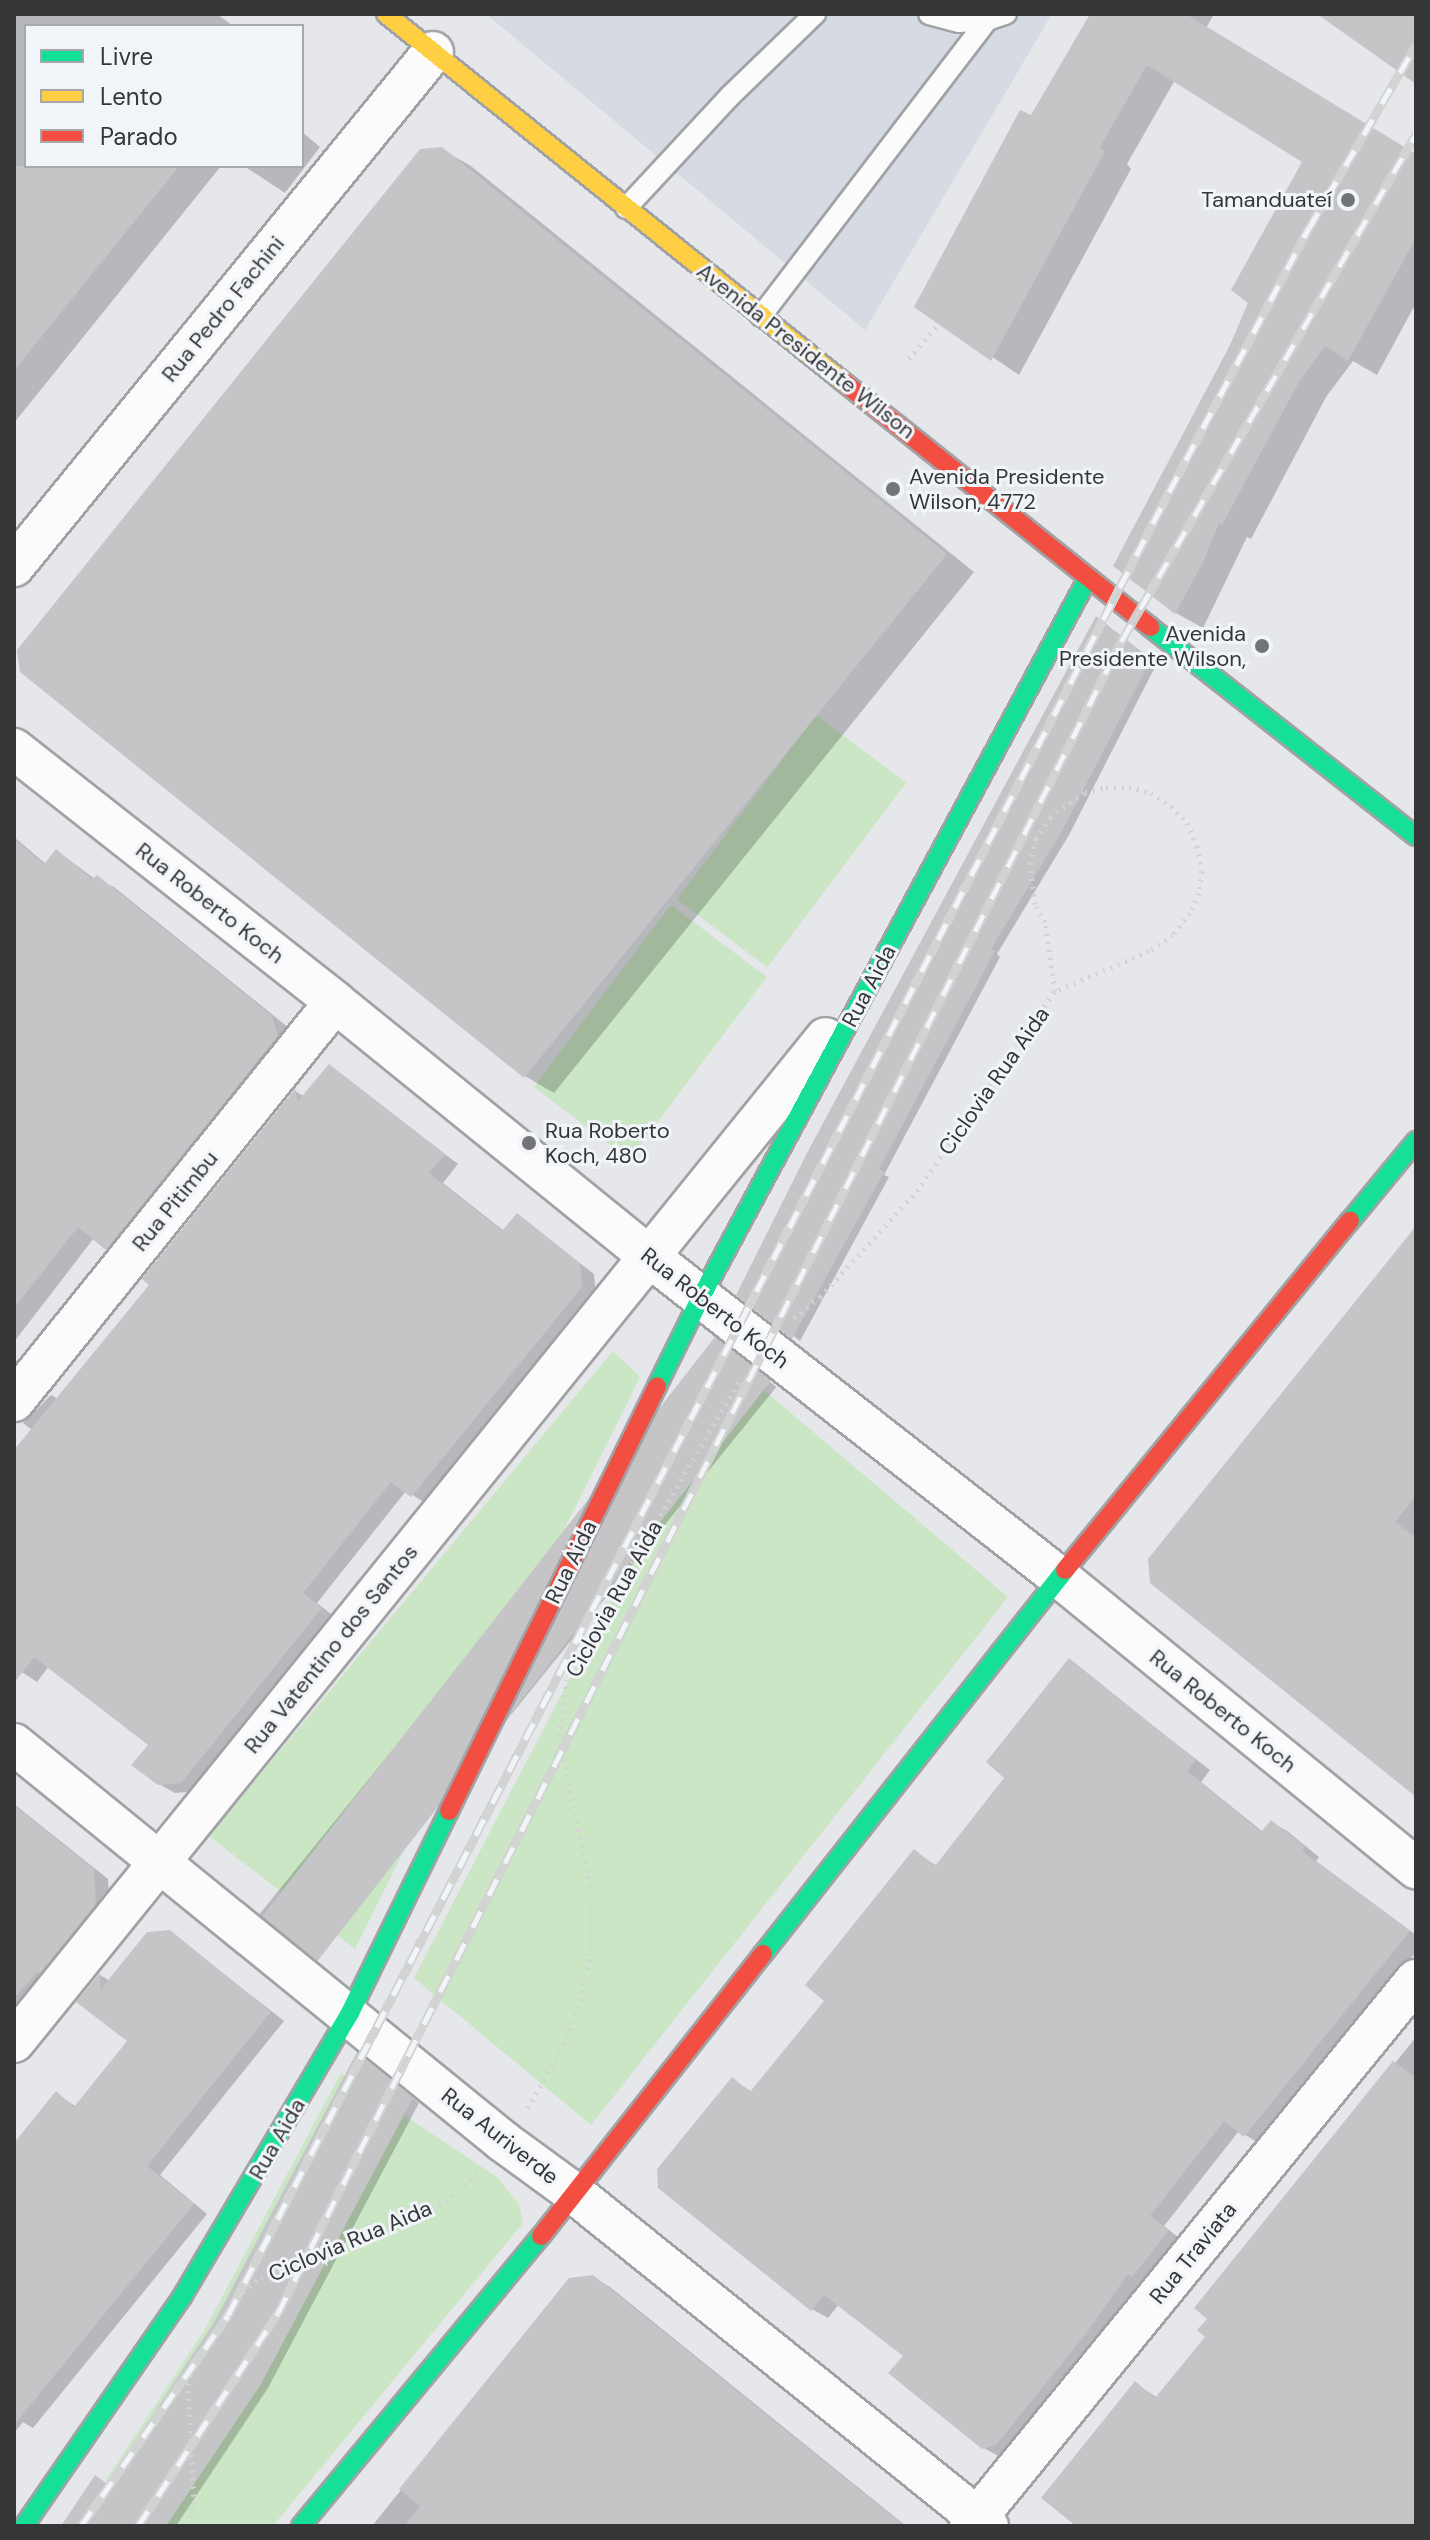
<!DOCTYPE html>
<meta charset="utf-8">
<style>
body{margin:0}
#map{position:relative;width:1430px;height:2540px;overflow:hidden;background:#e5e7ea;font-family:"DM Sans",sans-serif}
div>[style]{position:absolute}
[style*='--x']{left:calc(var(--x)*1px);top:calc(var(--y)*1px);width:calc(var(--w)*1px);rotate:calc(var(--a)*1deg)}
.built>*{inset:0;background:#d6dbe3}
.green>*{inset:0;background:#cbe6c5;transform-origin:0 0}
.shadow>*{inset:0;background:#0003;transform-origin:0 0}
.building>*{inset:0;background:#c5c5c7;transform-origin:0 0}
.path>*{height:5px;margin-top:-2.5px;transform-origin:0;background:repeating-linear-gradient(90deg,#d3d3d4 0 2px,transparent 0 8px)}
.roads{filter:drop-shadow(2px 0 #a1a2a5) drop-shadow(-2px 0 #a1a2a5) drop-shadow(0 2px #a1a2a5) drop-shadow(0 -2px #a1a2a5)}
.lane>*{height:20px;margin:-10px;padding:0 10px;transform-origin:10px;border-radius:10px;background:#fbfbfc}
.street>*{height:40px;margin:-20px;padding:0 20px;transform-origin:20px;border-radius:20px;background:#fbfbfc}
.fast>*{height:18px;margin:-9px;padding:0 9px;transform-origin:9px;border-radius:9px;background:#16e098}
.slow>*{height:18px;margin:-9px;padding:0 9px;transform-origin:9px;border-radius:9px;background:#ffcf43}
.jam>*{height:18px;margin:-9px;padding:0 9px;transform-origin:9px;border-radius:9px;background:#f24e42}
.rail>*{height:9px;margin-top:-4.5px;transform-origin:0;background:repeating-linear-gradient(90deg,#f1f4f9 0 18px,#d2d3d3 0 36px);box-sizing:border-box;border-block:2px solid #d2d3d3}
.dots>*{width:22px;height:22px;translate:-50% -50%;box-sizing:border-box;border:4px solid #f1f4f9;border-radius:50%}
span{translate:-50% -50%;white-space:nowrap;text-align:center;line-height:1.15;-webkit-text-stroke:6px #f1f4f9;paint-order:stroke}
.poi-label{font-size:22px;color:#353638}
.right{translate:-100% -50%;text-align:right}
.left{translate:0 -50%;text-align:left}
.street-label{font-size:22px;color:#353638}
.frame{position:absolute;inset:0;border:16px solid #353638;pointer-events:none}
.legend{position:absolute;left:24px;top:24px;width:280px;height:144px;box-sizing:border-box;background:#f1f4f9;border:2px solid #a6a8ac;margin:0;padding:10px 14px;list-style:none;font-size:24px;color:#353638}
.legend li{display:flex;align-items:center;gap:16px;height:40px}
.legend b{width:40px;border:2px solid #a6a8ac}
</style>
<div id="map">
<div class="built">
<div style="clip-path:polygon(486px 14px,1052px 14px,865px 330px)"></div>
</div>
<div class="green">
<div style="left:816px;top:715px;width:113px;height:231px;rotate:37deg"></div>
<div style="left:671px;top:905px;width:120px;height:228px;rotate:37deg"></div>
<div style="clip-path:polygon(613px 1351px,640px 1377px,355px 1949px,209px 1836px)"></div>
<div style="clip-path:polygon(733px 1364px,1008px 1597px,591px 2125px,414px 1978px)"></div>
<div style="clip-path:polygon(341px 2073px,497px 2177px,519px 2204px,523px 2223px,273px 2526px,171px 2526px,106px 2480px,204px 2331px)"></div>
</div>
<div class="shadow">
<div style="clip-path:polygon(14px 14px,217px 14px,233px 26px,26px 26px,26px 166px,221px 166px,14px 423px)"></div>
<div style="clip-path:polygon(1092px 14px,1214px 14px,1206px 28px,1416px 156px,1416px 303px,1377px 375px,1353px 361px,1326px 397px,1251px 539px,1247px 537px,1203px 628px,1176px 613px,1231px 346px,1304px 161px,1175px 80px,1127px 164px,1131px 169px,1019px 375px,917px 306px)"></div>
<div style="clip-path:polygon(302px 132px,320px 147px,285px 193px,244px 166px,302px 166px)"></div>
<div style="clip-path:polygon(441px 149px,471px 166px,974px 572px,554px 1093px,525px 1076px,21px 671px)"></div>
<div style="clip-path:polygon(1103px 623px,1156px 665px,1069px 835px,997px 954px,1000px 957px,884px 1175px,889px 1177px,800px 1341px,738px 1294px)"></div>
<div style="clip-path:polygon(14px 837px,46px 864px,57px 851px,95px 879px,114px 887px,289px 1028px,124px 1258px,94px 1238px,14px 1342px)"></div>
<div style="clip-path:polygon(330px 1067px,458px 1164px,443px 1183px,504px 1231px,517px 1215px,594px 1274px,596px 1296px,427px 1504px,406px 1491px,317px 1603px,336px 1618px,197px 1791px,175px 1793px,159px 1784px,151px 1744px,49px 1666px,37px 1682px,14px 1667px,14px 1453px,32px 1430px,23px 1423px,51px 1395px,58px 1399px,152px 1285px,295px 1091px,305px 1097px)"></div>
<div style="clip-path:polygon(1416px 1229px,1416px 1794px,1152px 1582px)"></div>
<div style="left:722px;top:1343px;width:70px;height:749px;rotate:39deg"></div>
<div style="clip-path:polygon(1069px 1661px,1210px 1770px,1201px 1782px,1263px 1832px,1271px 1822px,1287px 1831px,1319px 1857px,1316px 1861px,1416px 1935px,1416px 1952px,1260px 2144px,1239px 2131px,1164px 2226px,1183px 2241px,1012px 2453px,1000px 2457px,984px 2448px,906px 2356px,839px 2304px,828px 2318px,812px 2309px,732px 2079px,752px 2092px,827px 2001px,915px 1852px,937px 1866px,1007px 1778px)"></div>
<div style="clip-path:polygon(14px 1804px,108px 1879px,110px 1913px,14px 2023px)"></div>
<div style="clip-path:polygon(170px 1932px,284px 2021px,160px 2175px,207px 2214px,33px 2428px,23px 2422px,14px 2433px,14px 2146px,56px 2094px,77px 2107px,130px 2041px,79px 2001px,100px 1975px,110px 1981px)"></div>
<div style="clip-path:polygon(1416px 2037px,1416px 2526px,1079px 2526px,1136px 2384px,1158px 2398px,1208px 2337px,1210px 2318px,1197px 2308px)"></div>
<div style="clip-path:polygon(364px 2059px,419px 2103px,268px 2388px,176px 2526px,63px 2526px,108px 2486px,214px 2325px)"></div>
<div style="clip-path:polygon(593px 2277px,610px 2287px,906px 2526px,372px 2526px,570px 2280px)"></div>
</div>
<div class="building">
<div style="clip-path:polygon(1090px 14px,1186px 14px,1416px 154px,1416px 238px,1348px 361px,1325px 346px,1299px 382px,1222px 525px,1219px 523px,1203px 562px,1175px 614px,1113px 566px,1230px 345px,1248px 303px,1231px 290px,1302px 162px,1147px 65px,1100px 147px,1105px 151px,991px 361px,914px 307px,1020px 110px,1031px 115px)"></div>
<div style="clip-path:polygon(1317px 14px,1416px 14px,1416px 84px)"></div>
<div style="clip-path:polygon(442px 147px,947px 554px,524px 1078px,20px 672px,17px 650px,420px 149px)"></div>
<div style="clip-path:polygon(14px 166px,179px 166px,14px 371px)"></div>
<div style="clip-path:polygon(1096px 616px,1151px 659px,1062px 831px,991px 949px,995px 951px,879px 1169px,884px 1172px,792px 1339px,736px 1295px,808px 1151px)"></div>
<div style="clip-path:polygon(14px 839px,44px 864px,56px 849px,92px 879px,97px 875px,272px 1016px,278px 1036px,106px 1250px,78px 1227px,14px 1308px)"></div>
<div style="clip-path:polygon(329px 1064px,445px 1154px,429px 1173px,502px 1231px,517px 1213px,580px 1263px,582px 1287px,411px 1497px,391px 1482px,303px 1593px,322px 1608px,181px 1783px,158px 1785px,131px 1765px,148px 1745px,34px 1657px,14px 1683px,14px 1450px,149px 1285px,142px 1279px,295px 1089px,298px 1101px)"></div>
<div style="clip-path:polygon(1416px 1226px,1416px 1496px,1395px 1522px,1416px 1538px,1416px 1797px,1150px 1583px,1148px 1559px)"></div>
<div style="left:715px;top:1337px;width:71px;height:753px;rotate:38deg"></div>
<div style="clip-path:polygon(1069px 1658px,1196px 1760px,1187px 1771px,1261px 1832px,1271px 1820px,1305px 1847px,1302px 1851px,1410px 1931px,1244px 2137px,1224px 2121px,1150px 2216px,1169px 2230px,1132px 2277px,1128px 2274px,1085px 2335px,996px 2445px,982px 2449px,888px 2373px,903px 2356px,824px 2295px,811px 2311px,658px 2188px,657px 2169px,732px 2077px,750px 2092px,824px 2001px,805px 1985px,914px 1849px,935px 1866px,1004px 1778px,986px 1762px)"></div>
<div style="clip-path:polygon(14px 1805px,94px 1869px,96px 1905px,40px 1974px,37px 1972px,14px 1998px)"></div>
<div style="clip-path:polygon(170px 1930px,271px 2012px,147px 2166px,194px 2204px,14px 2425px,14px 2143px,56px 2091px,74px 2107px,127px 2041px,76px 2002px,100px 1973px,101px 1989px,147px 1932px)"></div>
<div style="clip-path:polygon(357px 2052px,413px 2098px,261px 2384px,166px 2526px,61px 2526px,95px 2475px,107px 2484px,213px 2324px)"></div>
<div style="clip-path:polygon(1393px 2061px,1416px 2078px,1416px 2526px,1076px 2526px,1041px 2498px,1135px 2381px,1155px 2398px,1205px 2337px,1197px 2330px,1207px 2319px,1194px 2308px)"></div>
<div style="clip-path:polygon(593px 2275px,820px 2458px,905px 2526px,404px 2526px,420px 2506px,399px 2489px,569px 2278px)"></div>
</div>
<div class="path">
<div style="--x:909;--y:359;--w:47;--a:-50.2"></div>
<div style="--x:1106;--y:787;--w:23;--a:0"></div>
<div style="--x:1129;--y:787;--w:23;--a:15"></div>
<div style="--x:1151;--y:793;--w:24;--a:33"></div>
<div style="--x:1171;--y:806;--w:23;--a:47"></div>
<div style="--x:1187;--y:823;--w:25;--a:67"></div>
<div style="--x:1197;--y:846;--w:25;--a:79"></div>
<div style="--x:1202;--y:871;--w:22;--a:98"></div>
<div style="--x:1199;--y:893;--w:22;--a:114"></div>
<div style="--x:1190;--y:913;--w:28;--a:128"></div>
<div style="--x:1173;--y:935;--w:29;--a:146"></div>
<div style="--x:1149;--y:951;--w:102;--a:156.9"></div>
<div style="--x:1055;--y:991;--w:70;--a:-98.2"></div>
<div style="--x:1045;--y:922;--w:21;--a:-119"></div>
<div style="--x:1035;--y:904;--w:40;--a:-97.1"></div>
<div style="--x:1030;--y:864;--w:26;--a:-77"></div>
<div style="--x:1036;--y:839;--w:26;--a:-58"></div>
<div style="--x:1050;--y:817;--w:43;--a:-35.5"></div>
<div style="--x:1085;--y:792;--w:22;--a:-13"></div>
<div style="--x:794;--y:1318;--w:33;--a:-39"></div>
<div style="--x:820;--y:1297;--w:144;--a:-47.5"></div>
<div style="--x:917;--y:1191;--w:243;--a:-55.4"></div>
<div style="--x:587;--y:1639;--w:299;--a:-59.4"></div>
<div style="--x:528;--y:2108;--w:73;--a:-60.3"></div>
<div style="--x:564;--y:2045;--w:40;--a:-69"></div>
<div style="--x:578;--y:2008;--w:54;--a:-77.2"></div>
<div style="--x:590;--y:1955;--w:61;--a:-88.1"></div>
<div style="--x:592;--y:1894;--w:161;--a:-101.8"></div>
<div style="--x:559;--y:1736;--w:57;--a:-81.9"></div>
<div style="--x:237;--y:2297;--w:31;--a:-40"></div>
<div style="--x:261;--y:2277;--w:200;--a:-22.3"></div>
<div style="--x:446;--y:2201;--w:42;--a:-43.1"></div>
<div style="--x:190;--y:2526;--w:22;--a:-80"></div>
<div style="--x:194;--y:2504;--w:119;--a:-92.9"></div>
<div style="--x:188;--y:2385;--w:22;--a:-77"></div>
</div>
<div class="roads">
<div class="lane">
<div style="--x:929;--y:14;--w:31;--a:15"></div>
<div style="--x:959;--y:22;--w:28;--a:-4"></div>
<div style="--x:987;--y:20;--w:20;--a:-18"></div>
<div style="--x:626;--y:208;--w:151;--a:-47.1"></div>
<div style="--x:729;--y:97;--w:120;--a:-44"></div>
<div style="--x:761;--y:316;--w:372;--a:-52.6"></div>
</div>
<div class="street">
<div style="--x:14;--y:566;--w:663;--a:-50.81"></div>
<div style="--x:14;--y:749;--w:409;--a:38.2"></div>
<div style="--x:335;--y:1002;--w:407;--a:39"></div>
<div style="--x:651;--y:1258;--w:518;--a:38.02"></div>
<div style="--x:1059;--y:1577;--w:461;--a:39.2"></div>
<div style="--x:14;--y:1401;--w:512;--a:-51.18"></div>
<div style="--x:14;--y:1744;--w:631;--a:39.09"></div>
<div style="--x:504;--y:2142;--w:87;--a:36.1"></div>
<div style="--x:574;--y:2193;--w:531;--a:38.81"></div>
<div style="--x:14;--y:2042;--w:1291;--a:-51.04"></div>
<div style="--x:970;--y:2526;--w:705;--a:-50.76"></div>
</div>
<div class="fast">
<div style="--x:1150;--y:627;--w:338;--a:38.2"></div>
<div style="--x:1350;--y:1221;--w:104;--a:-50.5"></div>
<div style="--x:657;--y:1386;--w:99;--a:-63.7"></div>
<div style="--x:701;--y:1297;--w:817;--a:-61.71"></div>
<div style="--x:763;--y:1954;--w:489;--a:-51.8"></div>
<div style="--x:24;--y:2526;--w:278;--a:-55.4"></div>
<div style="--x:182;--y:2297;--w:330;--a:-59.4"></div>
<div style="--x:350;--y:2013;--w:225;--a:-63.9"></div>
<div style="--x:301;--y:2526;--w:376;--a:-50.4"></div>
</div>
<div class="slow">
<div style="--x:386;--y:14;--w:584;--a:38.81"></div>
</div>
<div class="jam">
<div style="--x:841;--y:380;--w:396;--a:38.6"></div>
<div style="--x:1065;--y:1570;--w:451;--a:-50.8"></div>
<div style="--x:449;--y:1811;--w:473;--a:-63.9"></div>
<div style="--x:541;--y:2236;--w:359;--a:-51.8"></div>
</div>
</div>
<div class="rail">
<div style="--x:81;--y:2526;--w:257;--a:-55.1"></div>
<div style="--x:228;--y:2315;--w:2052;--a:-62.7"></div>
<div style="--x:1169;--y:492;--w:299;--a:-62.1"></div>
<div style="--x:1309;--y:228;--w:212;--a:-59.7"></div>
<div style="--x:138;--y:2526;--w:255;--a:-56.7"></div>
<div style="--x:278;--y:2313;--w:1874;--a:-63.23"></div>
<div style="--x:1122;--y:640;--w:585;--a:-59.84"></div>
</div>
<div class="dots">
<div style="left:1348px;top:200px;background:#737476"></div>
<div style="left:893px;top:489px;background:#737476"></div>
<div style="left:1262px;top:646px;background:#737476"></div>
<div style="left:529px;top:1143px;background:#737476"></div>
</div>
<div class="poi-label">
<span class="right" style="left:1332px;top:200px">Tamanduateí</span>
<span class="left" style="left:909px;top:489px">Avenida Presidente<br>Wilson, 4772</span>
<span class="right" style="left:1246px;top:646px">Avenida<br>Presidente Wilson,</span>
<span class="left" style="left:545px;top:1143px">Rua Roberto<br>Koch, 480</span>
</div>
<div class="street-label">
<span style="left:223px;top:309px;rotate:-51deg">Rua Pedro Fachini</span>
<span style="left:806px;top:351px;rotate:38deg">Avenida Presidente Wilson</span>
<span style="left:210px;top:903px;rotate:38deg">Rua Roberto Koch</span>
<span style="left:869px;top:986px;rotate:-62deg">Rua Aida</span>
<span style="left:994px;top:1081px;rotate:-55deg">Ciclovia Rua Aida</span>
<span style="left:175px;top:1201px;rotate:-51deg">Rua Pitimbu</span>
<span style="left:715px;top:1308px;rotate:38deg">Rua Roberto Koch</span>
<span style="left:571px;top:1562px;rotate:-64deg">Rua Aida</span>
<span style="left:614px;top:1599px;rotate:-61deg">Ciclovia Rua Aida</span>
<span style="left:331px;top:1649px;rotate:-51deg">Rua Vatentino dos Santos</span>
<span style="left:1223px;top:1711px;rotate:39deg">Rua Roberto Koch</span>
<span style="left:500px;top:2136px;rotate:38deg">Rua Auriverde</span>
<span style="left:277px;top:2139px;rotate:-60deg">Rua Aida</span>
<span style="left:350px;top:2241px;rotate:-23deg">Ciclovia Rua Aida</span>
<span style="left:1193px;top:2253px;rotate:-51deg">Rua Traviata</span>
</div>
<div class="frame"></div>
<ul class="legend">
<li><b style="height:10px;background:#16e098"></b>Livre</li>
<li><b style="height:10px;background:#ffcf43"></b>Lento</li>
<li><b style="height:10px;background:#f24e42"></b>Parado</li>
</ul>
</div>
